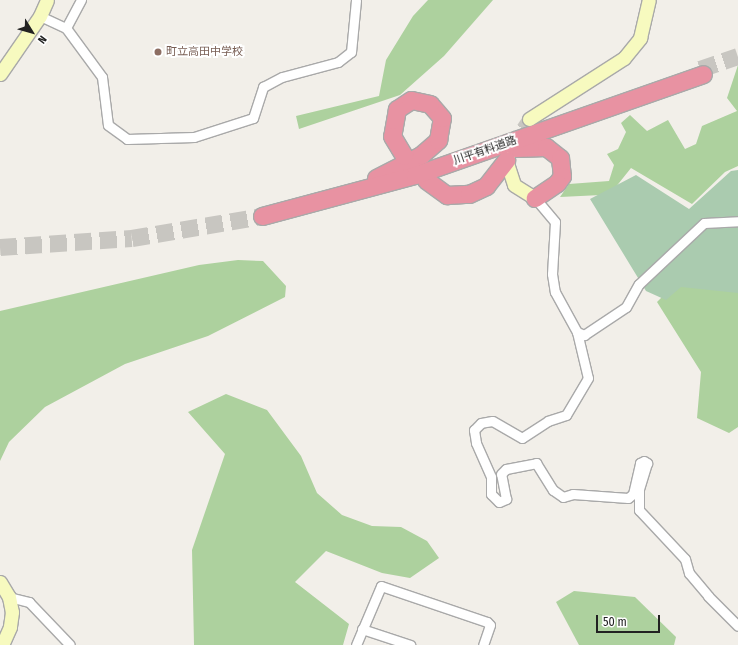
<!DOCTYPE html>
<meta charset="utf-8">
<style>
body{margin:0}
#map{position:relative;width:738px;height:645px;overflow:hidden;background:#f2efe9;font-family:"Fira Sans Condensed","Noto Sans JP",sans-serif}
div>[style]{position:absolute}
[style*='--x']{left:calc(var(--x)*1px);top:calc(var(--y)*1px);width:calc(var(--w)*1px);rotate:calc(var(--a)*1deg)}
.forest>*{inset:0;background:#add19e}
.cemetery>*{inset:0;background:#aacbaf}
.secondary-tunnel>*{height:13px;margin-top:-6.5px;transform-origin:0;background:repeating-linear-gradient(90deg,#c8c6c1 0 13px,transparent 0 19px)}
.highway-tunnel>*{height:17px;margin-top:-8.5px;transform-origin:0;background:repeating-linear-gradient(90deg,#c8c6c1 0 17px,transparent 0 25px)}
.roads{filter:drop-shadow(1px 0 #a9a9a9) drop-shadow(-1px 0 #a9a9a9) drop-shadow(0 1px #a9a9a9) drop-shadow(0 -1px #a9a9a9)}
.street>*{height:9px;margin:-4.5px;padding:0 4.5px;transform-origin:4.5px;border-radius:4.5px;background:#fff}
.secondary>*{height:13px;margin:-6.5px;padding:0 6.5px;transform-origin:6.5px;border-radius:6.5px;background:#f7fabf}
.highway>*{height:17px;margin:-8.5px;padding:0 8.5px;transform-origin:8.5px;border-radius:8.5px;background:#e892a2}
.dots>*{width:11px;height:11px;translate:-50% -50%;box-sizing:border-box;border:2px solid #fff;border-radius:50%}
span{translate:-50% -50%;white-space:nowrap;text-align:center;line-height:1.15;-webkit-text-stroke:4px #fff;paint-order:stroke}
.education-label{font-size:11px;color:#785e54}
.left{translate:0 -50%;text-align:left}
.street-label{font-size:11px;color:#222}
.north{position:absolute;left:12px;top:12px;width:40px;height:40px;-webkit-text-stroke:3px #fff;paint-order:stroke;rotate:127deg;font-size:11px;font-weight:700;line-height:16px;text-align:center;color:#222}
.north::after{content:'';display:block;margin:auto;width:14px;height:18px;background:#222;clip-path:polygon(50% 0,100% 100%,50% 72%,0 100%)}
.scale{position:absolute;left:596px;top:615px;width:64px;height:18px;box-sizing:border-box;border:2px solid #222;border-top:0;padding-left:5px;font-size:12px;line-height:14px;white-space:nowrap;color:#222;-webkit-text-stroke:3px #fff;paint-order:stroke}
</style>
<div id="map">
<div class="forest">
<div style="clip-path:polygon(428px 0,493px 0,444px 56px,400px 95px,299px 129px,296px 116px,379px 96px,386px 60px,413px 16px)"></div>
<div style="clip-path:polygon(738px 65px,738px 166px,725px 172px,692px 204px,631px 168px,615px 188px,601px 195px,560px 197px,569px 184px,609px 181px,614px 165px,607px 154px,618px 149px,626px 132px,621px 123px,630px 115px,647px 131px,668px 120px,685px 149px,696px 144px,702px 126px,737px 111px,727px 98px)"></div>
<div style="clip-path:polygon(238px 260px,263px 261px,286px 286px,285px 297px,208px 336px,125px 364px,45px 407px,9px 442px,0 461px,0 311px,199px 265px)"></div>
<div style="clip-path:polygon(677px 282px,738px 288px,738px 427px,729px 433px,697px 418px,701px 372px,657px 302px)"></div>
<div style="clip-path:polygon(226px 394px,267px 410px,301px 456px,317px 493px,342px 515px,372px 526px,401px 527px,427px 541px,439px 558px,410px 578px,382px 573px,326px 551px,295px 582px,349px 624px,343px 645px,194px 645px,192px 550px,225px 454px,188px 412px)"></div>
<div style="clip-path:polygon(574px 591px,635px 597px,676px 637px,674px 645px,579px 645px,556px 602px)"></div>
</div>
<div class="cemetery">
<div style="clip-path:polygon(738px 170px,738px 293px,681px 287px,666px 300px,646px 291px,590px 199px,636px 175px,689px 209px,731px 171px)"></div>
</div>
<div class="secondary-tunnel">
<div style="--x:512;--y:144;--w:30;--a:-56"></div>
</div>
<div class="highway-tunnel">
<div style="--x:700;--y:69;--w:40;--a:-18.9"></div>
<div style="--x:0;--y:247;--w:132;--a:-3.9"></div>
<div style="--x:132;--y:238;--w:132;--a:-9.6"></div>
</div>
<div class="roads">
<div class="street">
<div style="--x:40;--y:16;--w:29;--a:25"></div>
<div style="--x:66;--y:28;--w:61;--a:53.7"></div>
<div style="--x:102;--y:77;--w:48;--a:82.9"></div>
<div style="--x:108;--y:125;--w:24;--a:36"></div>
<div style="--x:127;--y:139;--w:67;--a:-1.7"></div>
<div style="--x:194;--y:137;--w:62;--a:-17.9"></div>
<div style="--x:253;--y:118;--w:33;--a:-72"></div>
<div style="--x:263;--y:87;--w:21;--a:-28"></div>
<div style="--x:282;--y:77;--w:58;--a:-15"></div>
<div style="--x:338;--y:62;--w:16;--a:-38"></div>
<div style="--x:351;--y:52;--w:52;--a:-84.5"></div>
<div style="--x:66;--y:28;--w:32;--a:-62"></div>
<div style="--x:535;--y:198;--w:31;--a:50"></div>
<div style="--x:555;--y:222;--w:52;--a:93.3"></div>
<div style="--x:552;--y:274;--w:18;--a:81"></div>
<div style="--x:555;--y:292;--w:46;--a:61.2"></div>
<div style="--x:577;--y:332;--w:8;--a:23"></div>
<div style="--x:584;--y:335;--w:50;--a:-33.7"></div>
<div style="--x:626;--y:307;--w:26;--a:-61"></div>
<div style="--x:639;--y:284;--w:89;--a:-43.2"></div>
<div style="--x:704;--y:223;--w:34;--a:-3"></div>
<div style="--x:577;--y:332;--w:47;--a:76.6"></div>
<div style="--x:588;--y:378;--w:43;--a:120.7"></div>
<div style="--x:566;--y:415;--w:19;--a:162"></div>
<div style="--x:548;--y:421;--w:31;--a:147"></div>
<div style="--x:522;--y:438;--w:34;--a:-150"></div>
<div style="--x:492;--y:421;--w:11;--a:170"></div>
<div style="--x:481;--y:423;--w:10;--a:135"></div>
<div style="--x:474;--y:430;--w:13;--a:81"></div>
<div style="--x:476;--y:443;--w:37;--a:66"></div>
<div style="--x:491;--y:477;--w:17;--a:90"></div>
<div style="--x:491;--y:494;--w:11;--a:45"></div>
<div style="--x:499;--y:502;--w:8;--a:-23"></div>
<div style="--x:506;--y:499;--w:25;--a:-101"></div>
<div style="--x:501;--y:474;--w:7;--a:-45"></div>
<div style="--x:506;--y:469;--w:31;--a:-11"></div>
<div style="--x:536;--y:463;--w:32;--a:58"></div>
<div style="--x:553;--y:490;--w:12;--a:35"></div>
<div style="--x:563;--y:497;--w:10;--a:-17"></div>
<div style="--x:573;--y:494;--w:55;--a:4.2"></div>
<div style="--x:628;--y:498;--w:6;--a:-39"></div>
<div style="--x:633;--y:494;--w:32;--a:-77"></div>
<div style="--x:640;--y:463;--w:4;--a:-27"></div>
<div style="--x:644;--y:461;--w:4;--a:34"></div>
<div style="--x:647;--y:463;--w:28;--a:107"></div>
<div style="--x:639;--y:490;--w:20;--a:90"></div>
<div style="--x:639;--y:510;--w:67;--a:46.8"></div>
<div style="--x:685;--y:559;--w:15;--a:74"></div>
<div style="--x:689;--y:573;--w:30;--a:50"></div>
<div style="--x:708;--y:596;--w:42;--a:45"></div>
<div style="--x:9;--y:597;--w:21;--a:14"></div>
<div style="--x:29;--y:602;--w:59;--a:46.4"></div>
<div style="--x:362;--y:629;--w:51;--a:18.4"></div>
<div style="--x:356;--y:645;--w:64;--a:-67"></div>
<div style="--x:381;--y:586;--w:112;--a:18.8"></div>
<div style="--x:487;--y:622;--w:4;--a:45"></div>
<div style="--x:490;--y:625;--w:21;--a:109"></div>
</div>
<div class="secondary">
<div style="--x:0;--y:74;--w:70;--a:-55.4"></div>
<div style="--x:40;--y:16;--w:17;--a:-66"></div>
<div style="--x:529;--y:119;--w:113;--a:-32.7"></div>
<div style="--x:624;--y:58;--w:26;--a:-51"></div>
<div style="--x:640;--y:38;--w:39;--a:-77"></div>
<div style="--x:508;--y:154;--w:6;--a:108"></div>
<div style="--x:506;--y:160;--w:26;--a:72"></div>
<div style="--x:514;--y:185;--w:25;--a:32"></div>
<div style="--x:0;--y:582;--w:17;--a:59"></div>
<div style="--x:9;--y:597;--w:15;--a:79"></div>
<div style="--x:12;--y:612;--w:15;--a:98"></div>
<div style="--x:10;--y:627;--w:20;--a:114"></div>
</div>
<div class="highway">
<div style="--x:515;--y:148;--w:31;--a:-2"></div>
<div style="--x:546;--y:147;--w:18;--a:38"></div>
<div style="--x:560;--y:158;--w:18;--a:84"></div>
<div style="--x:562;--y:176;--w:9;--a:126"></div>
<div style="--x:557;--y:183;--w:27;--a:146"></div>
<div style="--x:376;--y:178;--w:51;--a:-27.1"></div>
<div style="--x:421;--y:155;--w:23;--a:-41"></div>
<div style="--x:438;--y:140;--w:22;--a:-80"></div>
<div style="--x:442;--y:118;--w:18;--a:-131"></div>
<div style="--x:430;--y:104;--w:19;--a:-168"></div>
<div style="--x:411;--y:100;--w:17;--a:147"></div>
<div style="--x:397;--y:109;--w:27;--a:100"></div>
<div style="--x:392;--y:136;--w:23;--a:59"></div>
<div style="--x:426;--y:180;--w:26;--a:36"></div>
<div style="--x:447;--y:195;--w:22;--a:-3"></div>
<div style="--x:469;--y:194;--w:19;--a:-25"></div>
<div style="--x:486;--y:186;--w:33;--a:-52"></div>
<div style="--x:262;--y:216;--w:158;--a:-15"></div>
<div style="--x:415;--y:175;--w:305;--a:-19.3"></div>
</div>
</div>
<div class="dots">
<div style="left:158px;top:52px;background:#8d6e63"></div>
</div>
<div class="education-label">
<span class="left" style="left:166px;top:52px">町立高田中学校</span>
</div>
<div class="street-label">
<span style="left:485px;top:151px;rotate:-19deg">川平有料道路</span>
</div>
<div class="north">N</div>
<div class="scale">50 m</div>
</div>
